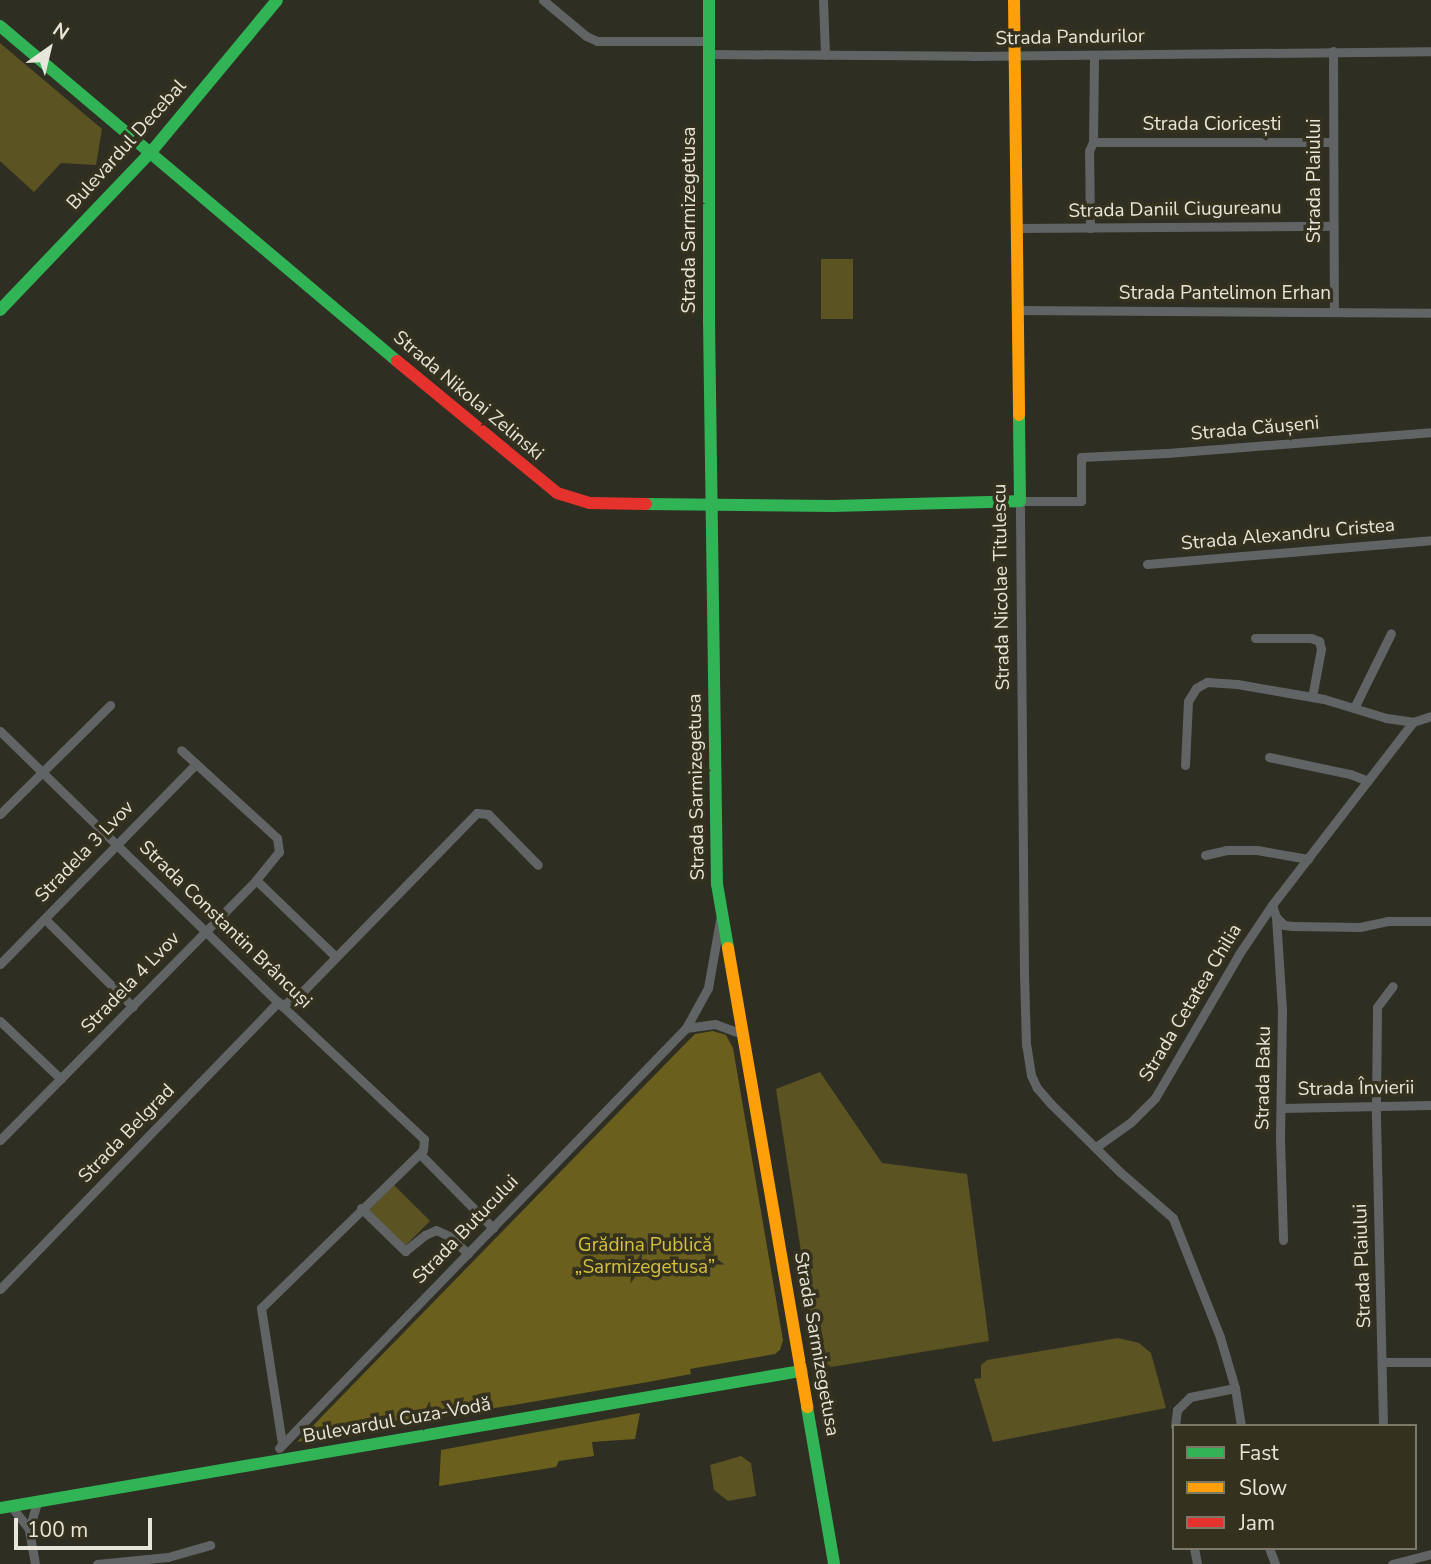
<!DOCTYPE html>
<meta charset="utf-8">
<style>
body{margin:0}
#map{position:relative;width:1431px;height:1564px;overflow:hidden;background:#2f2e23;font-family:"Nunito Sans",sans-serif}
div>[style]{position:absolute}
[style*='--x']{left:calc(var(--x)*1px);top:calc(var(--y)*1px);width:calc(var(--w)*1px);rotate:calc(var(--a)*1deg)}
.green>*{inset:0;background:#5b5322;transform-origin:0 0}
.forest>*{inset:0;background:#6a5f1d}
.street>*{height:9px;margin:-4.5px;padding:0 4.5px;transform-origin:4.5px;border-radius:4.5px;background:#616464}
.fast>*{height:12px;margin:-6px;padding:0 6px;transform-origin:6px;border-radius:6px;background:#30b455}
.slow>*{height:12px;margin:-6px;padding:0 6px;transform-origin:6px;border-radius:6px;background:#ff9f0a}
.jam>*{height:12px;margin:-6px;padding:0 6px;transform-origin:6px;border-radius:6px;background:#e5322d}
span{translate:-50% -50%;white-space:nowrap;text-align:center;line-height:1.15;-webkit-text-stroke:7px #34311e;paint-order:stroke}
.street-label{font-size:19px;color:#e8e6da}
.park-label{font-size:19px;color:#d6c13d}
.legend{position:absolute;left:1172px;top:1424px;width:245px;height:126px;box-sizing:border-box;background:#34311e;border:2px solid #7c7969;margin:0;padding:9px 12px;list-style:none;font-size:21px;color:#e8e6da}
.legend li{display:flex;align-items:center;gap:14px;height:35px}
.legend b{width:35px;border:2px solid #7c7969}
.north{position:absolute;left:14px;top:14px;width:70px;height:70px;-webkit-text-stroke:5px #34311e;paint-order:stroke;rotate:34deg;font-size:19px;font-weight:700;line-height:28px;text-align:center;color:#e8e6da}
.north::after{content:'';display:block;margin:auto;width:24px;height:32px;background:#e8e6da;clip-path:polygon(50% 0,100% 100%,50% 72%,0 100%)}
.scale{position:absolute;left:14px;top:1518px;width:138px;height:32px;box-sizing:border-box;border:4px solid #e8e6da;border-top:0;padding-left:9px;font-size:21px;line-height:24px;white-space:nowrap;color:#e8e6da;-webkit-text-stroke:5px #34311e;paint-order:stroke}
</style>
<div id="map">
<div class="green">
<div style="clip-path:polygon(0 43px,102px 129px,96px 165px,61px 163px,34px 192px,0 161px)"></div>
<div style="left:821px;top:259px;width:32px;height:60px"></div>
<div style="clip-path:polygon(820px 1072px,882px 1163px,967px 1174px,989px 1341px,819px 1369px,776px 1089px)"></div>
<div style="left:394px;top:1185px;width:51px;height:36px;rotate:45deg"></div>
<div style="clip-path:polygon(1118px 1338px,1139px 1343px,1151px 1353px,1166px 1408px,993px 1442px,974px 1379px,981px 1378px,981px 1365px,987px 1360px)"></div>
<div style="clip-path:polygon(741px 1456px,751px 1463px,756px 1496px,728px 1501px,714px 1490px,710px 1465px)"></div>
</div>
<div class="forest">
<div style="clip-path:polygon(713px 1031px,726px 1035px,733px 1048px,783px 1340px,780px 1350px,775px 1354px,690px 1369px,691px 1374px,648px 1382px,297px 1442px,684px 1045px,695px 1034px)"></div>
<div style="clip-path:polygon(640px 1413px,635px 1439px,592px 1442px,594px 1456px,559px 1461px,556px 1467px,439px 1486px,441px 1450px)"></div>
</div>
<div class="street">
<div style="--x:543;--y:0;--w:56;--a:39.9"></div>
<div style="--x:586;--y:36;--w:12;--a:24"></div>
<div style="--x:597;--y:41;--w:112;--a:0"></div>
<div style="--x:823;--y:0;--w:55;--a:87.9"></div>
<div style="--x:1333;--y:51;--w:261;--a:89.8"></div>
<div style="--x:709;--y:54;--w:264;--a:0.4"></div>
<div style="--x:973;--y:56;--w:458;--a:-0.6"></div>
<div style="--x:1093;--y:142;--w:238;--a:0"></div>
<div style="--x:1017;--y:228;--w:315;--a:-0.4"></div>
<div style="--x:1090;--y:228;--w:77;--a:-90.7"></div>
<div style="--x:1089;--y:151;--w:10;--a:-66"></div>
<div style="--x:1093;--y:142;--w:87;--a:-89.3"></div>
<div style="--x:1019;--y:310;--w:412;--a:0.4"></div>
<div style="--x:1147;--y:564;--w:285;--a:-4.8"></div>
<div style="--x:1255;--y:638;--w:56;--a:0"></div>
<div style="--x:1311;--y:638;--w:9;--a:21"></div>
<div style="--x:1319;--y:641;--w:8;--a:76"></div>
<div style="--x:1321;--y:649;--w:49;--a:100.6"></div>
<div style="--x:1355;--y:706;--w:81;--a:-63.7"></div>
<div style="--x:0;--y:731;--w:388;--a:44.3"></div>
<div style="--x:278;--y:1002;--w:200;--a:43.2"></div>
<div style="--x:424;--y:1139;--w:11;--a:95"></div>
<div style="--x:423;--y:1150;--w:226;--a:135.7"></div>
<div style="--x:261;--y:1308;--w:138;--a:81.2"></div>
<div style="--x:1269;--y:757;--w:83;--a:11.9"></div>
<div style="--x:1350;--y:774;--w:19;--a:21"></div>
<div style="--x:1185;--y:765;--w:64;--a:-87.3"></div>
<div style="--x:1188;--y:701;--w:15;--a:-58"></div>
<div style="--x:1196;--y:688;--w:13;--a:-29"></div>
<div style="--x:1207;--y:682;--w:30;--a:4"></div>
<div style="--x:1237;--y:684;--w:88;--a:9.8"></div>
<div style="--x:1324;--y:699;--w:65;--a:17"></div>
<div style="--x:1386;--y:718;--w:27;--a:8"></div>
<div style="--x:0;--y:814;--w:155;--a:-44.7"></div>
<div style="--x:1205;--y:855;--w:22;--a:-13"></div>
<div style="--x:1226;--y:850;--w:31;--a:0"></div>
<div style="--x:1257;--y:850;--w:52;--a:10"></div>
<div style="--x:256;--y:880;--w:111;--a:43.9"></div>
<div style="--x:1272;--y:905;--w:13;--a:72"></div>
<div style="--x:1276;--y:917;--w:92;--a:86.3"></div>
<div style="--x:1282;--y:1009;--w:129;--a:90.9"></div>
<div style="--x:1280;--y:1138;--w:102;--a:88.3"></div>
<div style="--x:1276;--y:917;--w:11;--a:45"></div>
<div style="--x:1284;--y:925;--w:9;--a:6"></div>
<div style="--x:1293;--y:926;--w:67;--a:0.9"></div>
<div style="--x:1360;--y:927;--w:29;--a:-12"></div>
<div style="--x:1388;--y:921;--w:43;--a:0"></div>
<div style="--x:45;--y:919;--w:124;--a:45"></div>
<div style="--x:0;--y:964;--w:280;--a:-45.6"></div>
<div style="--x:282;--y:1006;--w:29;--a:-36"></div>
<div style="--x:305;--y:989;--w:246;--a:-45.7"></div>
<div style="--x:477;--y:813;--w:11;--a:5"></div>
<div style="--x:488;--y:814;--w:71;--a:45.6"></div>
<div style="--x:0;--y:1021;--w:84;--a:43.6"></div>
<div style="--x:686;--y:1028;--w:29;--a:-8"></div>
<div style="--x:715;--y:1024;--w:29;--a:20"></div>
<div style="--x:1282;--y:1108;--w:149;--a:-1.2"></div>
<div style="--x:0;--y:1140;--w:365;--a:-45.4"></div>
<div style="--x:256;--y:880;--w:36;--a:-51"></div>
<div style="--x:279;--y:852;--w:14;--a:-98"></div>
<div style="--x:277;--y:838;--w:130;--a:-137.5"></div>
<div style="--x:1096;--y:1147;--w:43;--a:-35.5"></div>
<div style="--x:1131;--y:1122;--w:34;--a:-45"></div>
<div style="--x:1155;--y:1098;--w:167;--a:-59.7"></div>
<div style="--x:1239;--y:954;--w:59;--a:-56"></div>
<div style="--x:1272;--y:905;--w:231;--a:-52.4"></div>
<div style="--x:1413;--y:722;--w:19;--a:-18"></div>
<div style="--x:420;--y:1154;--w:104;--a:45.4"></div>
<div style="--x:361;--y:1208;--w:62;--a:44.3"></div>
<div style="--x:405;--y:1251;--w:26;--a:-39"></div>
<div style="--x:425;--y:1235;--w:12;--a:-24"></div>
<div style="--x:436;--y:1230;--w:14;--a:25"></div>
<div style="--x:449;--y:1236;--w:26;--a:43"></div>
<div style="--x:0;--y:1289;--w:400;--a:-45.9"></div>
<div style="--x:1383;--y:1362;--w:48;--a:0"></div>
<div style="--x:1175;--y:1426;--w:16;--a:-83"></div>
<div style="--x:1177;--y:1410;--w:18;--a:-45"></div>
<div style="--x:1190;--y:1397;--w:46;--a:-11.3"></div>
<div style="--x:1241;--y:1426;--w:38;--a:-99"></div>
<div style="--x:1235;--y:1388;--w:53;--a:-106.4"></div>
<div style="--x:1220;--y:1337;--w:128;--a:-111.6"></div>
<div style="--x:1173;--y:1218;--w:70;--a:-139"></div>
<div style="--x:1120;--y:1172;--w:97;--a:-135.4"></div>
<div style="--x:1051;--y:1104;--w:21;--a:-131"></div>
<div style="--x:1037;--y:1088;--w:14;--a:-115"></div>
<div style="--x:1031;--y:1075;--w:30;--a:-99"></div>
<div style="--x:1026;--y:1045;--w:71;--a:-91.6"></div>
<div style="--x:1024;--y:974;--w:473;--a:-90.5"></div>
<div style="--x:1020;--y:501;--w:61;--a:0"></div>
<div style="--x:1081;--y:501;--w:44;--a:-90"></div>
<div style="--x:1081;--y:457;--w:86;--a:-2.7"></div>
<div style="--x:1167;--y:453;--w:265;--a:-4.5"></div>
<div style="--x:1383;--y:1426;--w:320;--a:-91.3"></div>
<div style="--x:1376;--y:1106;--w:99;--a:-89.4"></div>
<div style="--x:1377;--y:1007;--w:26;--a:-53"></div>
<div style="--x:279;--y:1448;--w:585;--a:-45.9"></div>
<div style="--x:686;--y:1028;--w:46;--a:-61.2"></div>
<div style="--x:708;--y:988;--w:69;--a:-80"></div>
<div style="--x:11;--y:1506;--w:29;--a:52"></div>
<div style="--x:1194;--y:1548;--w:16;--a:79"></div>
<div style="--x:1269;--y:1548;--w:17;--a:69"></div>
<div style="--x:35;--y:1564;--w:36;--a:-100"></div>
<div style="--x:29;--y:1529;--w:28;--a:-73"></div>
<div style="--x:97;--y:1564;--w:71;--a:-5.6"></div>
<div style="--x:168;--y:1557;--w:44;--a:-15.9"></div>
<div style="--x:1392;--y:1564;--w:40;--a:-14.4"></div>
</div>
<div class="fast">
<div style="--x:709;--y:0;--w:321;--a:90"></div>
<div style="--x:709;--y:321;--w:563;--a:89.19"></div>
<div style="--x:717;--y:884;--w:65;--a:80.2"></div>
<div style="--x:0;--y:26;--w:519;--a:40.16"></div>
<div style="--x:0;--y:310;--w:219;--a:-46.3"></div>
<div style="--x:151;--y:152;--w:197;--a:-50.3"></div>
<div style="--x:646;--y:504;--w:186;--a:0.6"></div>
<div style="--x:832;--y:506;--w:188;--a:-1.5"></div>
<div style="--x:1020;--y:501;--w:86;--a:-90.7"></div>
<div style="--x:807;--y:1407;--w:159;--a:80.2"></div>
<div style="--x:0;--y:1508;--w:813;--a:-9.71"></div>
</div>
<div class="slow">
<div style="--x:1014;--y:0;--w:415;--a:89.3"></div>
<div style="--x:728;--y:948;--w:466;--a:80.2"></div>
</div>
<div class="jam">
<div style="--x:397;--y:361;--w:207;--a:39.5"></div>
<div style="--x:557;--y:493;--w:34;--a:17"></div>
<div style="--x:590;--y:503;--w:56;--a:1"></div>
</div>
<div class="street-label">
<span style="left:1070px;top:38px;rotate:-1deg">Strada Pandurilor</span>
<span style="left:1212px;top:125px">Strada Cioricești</span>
<span style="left:127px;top:145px;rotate:-48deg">Bulevardul Decebal</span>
<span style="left:1315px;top:181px;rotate:-90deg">Strada Plaiului</span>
<span style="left:1175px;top:210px;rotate:-1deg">Strada Daniil Ciugureanu</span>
<span style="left:690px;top:220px;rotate:-90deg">Strada Sarmizegetusa</span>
<span style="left:1225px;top:294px">Strada Pantelimon Erhan</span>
<span style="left:468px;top:396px;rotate:40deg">Strada Nikolai Zelinski</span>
<span style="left:1255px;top:429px;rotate:-5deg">Strada Căușeni</span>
<span style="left:1288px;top:535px;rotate:-5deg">Strada Alexandru Cristea</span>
<span style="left:1002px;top:587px;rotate:-91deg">Strada Nicolae Titulescu</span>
<span style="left:697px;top:787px;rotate:-91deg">Strada Sarmizegetusa</span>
<span style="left:85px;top:852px;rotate:-46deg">Stradela 3 Lvov</span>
<span style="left:225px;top:925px;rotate:44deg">Strada Constantin Brâncuși</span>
<span style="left:131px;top:983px;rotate:-46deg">Stradela 4 Lvov</span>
<span style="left:1191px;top:1003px;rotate:-59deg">Strada Cetatea Chilia</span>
<span style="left:1264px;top:1078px;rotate:-89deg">Strada Baku</span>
<span style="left:1356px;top:1089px;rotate:-1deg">Strada Învierii</span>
<span style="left:127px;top:1134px;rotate:-46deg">Strada Belgrad</span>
<span style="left:466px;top:1230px;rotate:-46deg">Strada Butucului</span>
<span style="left:1363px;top:1266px;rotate:-92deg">Strada Plaiului</span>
<span style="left:816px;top:1344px;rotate:80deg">Strada Sarmizegetusa</span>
<span style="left:397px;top:1421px;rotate:-10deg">Bulevardul Cuza-Vodă</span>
</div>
<div class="park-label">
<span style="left:645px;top:1257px">Grădina Publică<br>„Sarmizegetusa”</span>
</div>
<ul class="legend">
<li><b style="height:9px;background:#30b455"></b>Fast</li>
<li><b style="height:9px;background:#ff9f0a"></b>Slow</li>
<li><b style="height:9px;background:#e5322d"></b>Jam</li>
</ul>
<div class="north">N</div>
<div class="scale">100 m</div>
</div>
